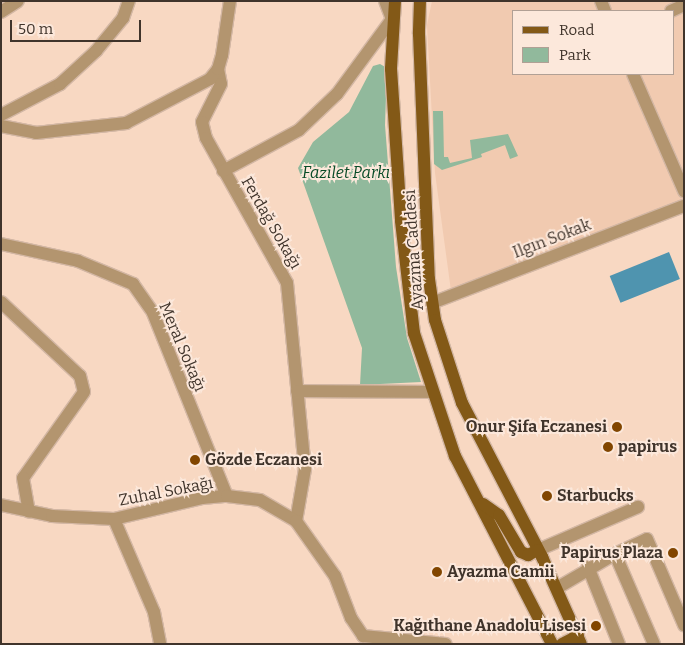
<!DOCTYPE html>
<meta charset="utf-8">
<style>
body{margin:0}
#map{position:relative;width:685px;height:645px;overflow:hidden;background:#f8d8c2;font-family:Bitter,serif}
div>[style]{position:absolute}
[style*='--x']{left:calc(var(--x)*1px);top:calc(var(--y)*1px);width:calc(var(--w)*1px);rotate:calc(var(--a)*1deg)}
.built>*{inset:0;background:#f1cab0}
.green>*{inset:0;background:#91b99c}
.water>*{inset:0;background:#4f94af;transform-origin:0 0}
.roads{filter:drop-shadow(1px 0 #d3b7a4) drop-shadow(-1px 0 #d3b7a4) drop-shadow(0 1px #d3b7a4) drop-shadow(0 -1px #d3b7a4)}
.minor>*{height:12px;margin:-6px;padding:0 6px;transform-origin:6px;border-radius:6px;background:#b3956f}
.major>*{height:12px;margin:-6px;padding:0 6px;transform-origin:6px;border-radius:6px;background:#835917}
.dots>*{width:14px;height:14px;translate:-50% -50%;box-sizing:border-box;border:2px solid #fce8db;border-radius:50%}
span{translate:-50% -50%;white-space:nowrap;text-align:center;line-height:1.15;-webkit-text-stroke:4px #fce8db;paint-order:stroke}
.park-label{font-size:16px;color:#084b27;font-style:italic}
.street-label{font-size:16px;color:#40342b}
.poi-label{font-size:16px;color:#40342b;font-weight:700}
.right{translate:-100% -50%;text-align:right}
.left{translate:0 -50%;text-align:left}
.frame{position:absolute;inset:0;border:2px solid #40342b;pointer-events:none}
.legend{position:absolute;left:512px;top:10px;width:162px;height:65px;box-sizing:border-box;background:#fce8db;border:1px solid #b1a095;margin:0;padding:6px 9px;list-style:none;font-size:15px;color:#40342b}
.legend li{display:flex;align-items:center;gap:10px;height:25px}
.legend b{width:25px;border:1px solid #b1a095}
.scale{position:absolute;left:10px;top:20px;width:131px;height:22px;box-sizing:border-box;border:2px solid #40342b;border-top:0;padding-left:6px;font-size:15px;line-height:18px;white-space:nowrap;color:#40342b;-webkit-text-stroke:4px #fce8db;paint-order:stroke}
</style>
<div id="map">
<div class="built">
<div style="clip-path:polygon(evenodd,432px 1px,684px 1px,684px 199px,451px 291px,435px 173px,427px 25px,432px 1px,514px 11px,674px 11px,674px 74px,514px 74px,514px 11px)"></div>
</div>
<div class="green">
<div style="clip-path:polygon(380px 64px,387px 68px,385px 125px,396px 267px,407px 338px,421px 382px,360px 385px,362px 348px,298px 168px,313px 142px,349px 112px,373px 66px)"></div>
<div style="clip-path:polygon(433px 111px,443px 111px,444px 157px,448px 157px,450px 163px,472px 158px,470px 140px,508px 134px,518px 156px,510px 159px,505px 145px,481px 154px,482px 157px,442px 170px,434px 164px)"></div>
</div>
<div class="water">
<div style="left:669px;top:252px;width:29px;height:64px;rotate:68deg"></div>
</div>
<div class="roads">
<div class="minor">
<div style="--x:601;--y:1;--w:11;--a:68"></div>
<div style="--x:671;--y:11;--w:14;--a:-25"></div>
<div style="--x:1;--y:12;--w:20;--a:-33"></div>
<div style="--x:218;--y:69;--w:15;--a:79"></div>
<div style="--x:221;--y:84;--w:42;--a:116.6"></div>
<div style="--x:202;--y:122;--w:16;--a:76"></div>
<div style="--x:206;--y:138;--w:166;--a:60.8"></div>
<div style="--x:287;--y:283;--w:187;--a:84.5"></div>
<div style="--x:305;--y:469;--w:53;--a:99.8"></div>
<div style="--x:633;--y:74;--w:128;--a:66.4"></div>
<div style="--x:1;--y:115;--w:67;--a:-27.7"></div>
<div style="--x:60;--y:84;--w:49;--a:-42.5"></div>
<div style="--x:96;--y:51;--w:43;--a:-50.7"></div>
<div style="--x:123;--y:18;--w:18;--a:-71"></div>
<div style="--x:1;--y:126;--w:36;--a:11"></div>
<div style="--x:36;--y:133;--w:91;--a:-6.3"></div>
<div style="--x:126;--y:123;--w:95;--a:-27.6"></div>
<div style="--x:210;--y:79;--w:13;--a:-51"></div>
<div style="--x:218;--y:69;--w:15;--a:-74"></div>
<div style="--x:222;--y:55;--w:55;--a:-81.6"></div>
<div style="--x:223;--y:171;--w:86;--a:-28.3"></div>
<div style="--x:299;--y:130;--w:52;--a:-43.5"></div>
<div style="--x:337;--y:94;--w:93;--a:-53.7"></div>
<div style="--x:392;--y:19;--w:19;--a:-111"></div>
<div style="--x:1;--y:244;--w:79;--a:12.4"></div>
<div style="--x:78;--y:261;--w:60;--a:22.7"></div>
<div style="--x:133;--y:284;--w:35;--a:55"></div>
<div style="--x:153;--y:313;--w:197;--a:68"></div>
<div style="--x:1;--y:302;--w:108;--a:43.1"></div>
<div style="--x:80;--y:376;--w:16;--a:76"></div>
<div style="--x:84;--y:392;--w:105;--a:125.3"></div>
<div style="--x:23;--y:478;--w:34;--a:80"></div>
<div style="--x:432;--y:303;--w:270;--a:-21.1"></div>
<div style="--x:297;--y:391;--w:135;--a:0.4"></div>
<div style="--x:1;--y:505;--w:52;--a:12.2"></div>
<div style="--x:52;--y:516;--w:62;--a:2.8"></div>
<div style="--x:114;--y:519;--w:90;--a:-13.4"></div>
<div style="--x:202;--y:498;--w:25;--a:-5"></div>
<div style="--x:227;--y:496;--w:33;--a:7"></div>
<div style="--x:260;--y:500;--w:42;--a:30.3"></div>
<div style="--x:296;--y:521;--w:67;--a:54.7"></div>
<div style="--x:335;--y:576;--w:45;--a:69.1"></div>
<div style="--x:351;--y:618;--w:22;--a:56"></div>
<div style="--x:363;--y:636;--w:83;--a:5.5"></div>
<div style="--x:114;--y:519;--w:101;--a:66.7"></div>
<div style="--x:154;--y:612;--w:33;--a:79"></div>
<div style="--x:538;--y:550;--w:109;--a:-23.3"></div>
<div style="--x:615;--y:554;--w:35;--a:-25"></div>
<div style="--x:647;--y:539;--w:94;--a:66.7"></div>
<div style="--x:588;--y:567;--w:83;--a:68.1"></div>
<div style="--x:557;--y:588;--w:67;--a:-30.4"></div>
<div style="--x:615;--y:554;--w:98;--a:66.6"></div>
</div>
<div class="major">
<div style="--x:395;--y:1;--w:68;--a:93.4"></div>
<div style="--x:391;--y:69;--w:152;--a:86.2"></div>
<div style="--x:401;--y:221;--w:113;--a:83.4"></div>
<div style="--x:414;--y:333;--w:130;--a:71.6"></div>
<div style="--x:455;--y:456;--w:212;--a:62.7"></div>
<div style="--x:420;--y:1;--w:33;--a:92"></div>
<div style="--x:419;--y:34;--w:245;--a:87.7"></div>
<div style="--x:429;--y:279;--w:41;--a:81.7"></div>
<div style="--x:435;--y:320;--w:87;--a:72"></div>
<div style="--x:462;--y:403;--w:174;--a:62.5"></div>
<div style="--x:542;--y:557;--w:95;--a:65.9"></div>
<div style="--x:483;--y:504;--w:19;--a:35"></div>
<div style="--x:499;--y:515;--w:43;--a:59.3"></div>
<div style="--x:521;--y:552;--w:8;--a:23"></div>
<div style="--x:528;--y:555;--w:11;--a:-27"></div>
<div style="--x:562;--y:644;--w:18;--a:-27"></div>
</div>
</div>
<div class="dots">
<div style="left:617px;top:427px;background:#824600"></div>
<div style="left:608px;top:447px;background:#824600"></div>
<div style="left:195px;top:460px;background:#824600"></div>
<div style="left:547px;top:496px;background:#824600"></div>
<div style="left:673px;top:553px;background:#824600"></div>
<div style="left:437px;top:572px;background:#824600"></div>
<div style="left:596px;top:626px;background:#824600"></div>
</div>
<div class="park-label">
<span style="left:346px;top:173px">Fazilet Parkı</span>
</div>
<div class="street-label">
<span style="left:271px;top:223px;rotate:60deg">Ferdağ Sokağı</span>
<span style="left:552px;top:239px;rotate:-21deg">Ilgın Sokak</span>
<span style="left:414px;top:250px;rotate:-94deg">Ayazma Caddesi</span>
<span style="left:182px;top:347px;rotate:67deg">Meral Sokağı</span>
<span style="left:166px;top:492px;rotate:-11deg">Zuhal Sokağı</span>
</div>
<div class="poi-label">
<span class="right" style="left:607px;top:427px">Onur Şifa Eczanesi</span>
<span class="left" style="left:618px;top:447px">papirus</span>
<span class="left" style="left:205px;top:460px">Gözde Eczanesi</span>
<span class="left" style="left:557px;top:496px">Starbucks</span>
<span class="right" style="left:663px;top:553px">Papirus Plaza</span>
<span class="left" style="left:447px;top:572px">Ayazma Camii</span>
<span class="right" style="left:586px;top:626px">Kağıthane Anadolu Lisesi</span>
</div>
<div class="frame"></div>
<ul class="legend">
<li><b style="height:6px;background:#835917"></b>Road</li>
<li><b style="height:14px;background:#91b99c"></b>Park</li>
</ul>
<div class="scale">50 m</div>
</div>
